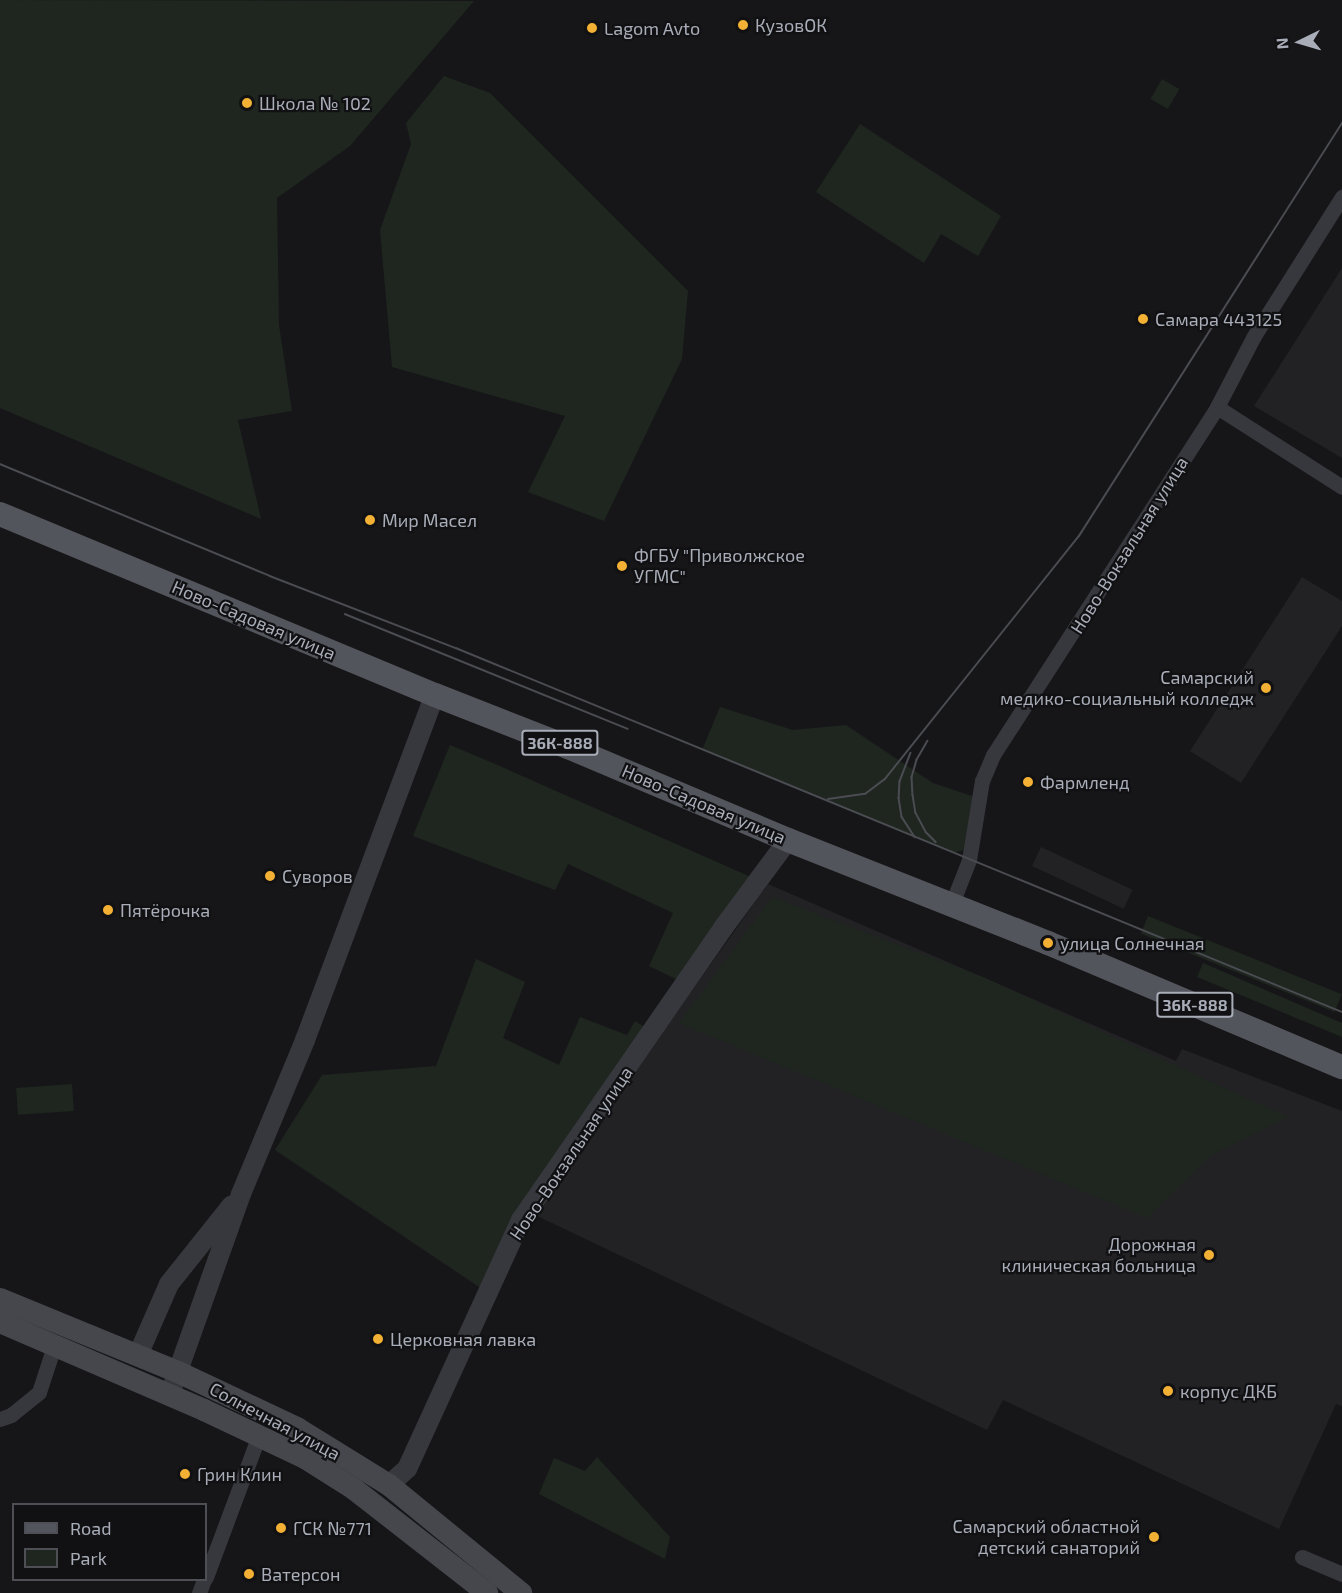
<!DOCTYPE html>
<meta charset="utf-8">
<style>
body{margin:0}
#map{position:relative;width:1342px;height:1593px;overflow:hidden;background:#161618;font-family:"Exo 2",sans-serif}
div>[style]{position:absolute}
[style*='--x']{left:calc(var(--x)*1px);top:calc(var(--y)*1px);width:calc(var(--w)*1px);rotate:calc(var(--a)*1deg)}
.built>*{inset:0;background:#222225;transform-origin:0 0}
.green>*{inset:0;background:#1e261f;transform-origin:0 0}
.minor>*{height:15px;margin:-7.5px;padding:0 7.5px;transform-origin:7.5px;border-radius:7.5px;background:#37383d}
.tertiary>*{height:20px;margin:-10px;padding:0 10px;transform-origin:10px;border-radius:10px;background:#37383d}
.secondary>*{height:22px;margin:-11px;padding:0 11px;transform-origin:11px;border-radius:11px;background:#45474d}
.primary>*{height:24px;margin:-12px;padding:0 12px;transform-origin:12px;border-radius:12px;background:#53555c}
.tram>*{height:1.5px;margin:-0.75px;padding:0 0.75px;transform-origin:0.75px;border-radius:0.75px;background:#4a4c52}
.dots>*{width:16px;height:16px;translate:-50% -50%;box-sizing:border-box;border:3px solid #111113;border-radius:50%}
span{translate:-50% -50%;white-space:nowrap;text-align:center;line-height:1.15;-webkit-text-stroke:4.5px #111113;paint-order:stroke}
.shield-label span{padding:2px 4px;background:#111113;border:2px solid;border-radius:4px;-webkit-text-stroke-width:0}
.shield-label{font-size:16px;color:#a8adb8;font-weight:700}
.poi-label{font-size:18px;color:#a8adb8}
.left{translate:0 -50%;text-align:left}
.right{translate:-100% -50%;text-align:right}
.street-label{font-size:18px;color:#a8adb8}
.legend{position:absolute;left:12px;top:1503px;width:195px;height:78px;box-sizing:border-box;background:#111113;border:2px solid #4d4f55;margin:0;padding:8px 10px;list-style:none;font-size:18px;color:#a8adb8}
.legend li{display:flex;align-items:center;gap:12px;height:30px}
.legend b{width:30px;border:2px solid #4d4f55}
.north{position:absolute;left:1270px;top:12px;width:60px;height:60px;-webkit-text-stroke:4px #111113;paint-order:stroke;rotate:265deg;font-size:16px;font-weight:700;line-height:24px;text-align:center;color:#a8adb8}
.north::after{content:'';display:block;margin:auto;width:21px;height:27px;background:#a8adb8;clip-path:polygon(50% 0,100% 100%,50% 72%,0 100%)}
</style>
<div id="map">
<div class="built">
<div style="clip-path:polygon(1342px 268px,1342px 458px,1254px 406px)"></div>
<div style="clip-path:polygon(1302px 577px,1342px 601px,1342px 626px,1241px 783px,1190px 751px)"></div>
<div style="left:1041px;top:847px;width:101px;height:21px;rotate:25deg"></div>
<div style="clip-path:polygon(768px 884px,1176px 1061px,1182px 1049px,1342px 1111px,1342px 1406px,1336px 1404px,1279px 1529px,1003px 1400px,987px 1430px,533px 1214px)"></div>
</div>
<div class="green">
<div style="clip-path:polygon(0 0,474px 1px,350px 146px,277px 198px,279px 325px,292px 411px,238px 420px,261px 519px,0 408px)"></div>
<div style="clip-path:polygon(444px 76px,490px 93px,688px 291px,682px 359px,604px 521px,528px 492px,565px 416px,392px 367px,380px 230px,411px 144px,406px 123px)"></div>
<div style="left:1162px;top:79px;width:20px;height:23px;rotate:30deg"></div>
<div style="clip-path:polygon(860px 124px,1001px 216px,978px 256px,941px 234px,924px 263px,816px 192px)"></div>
<div style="clip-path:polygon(720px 707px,793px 730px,846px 725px,933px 783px,978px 798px,971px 848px,953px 853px,702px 750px)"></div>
<div style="clip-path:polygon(450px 745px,493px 763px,760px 881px,686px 984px,649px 966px,673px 913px,568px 864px,555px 890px,413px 836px)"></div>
<div style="clip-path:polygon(772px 897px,983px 977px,1288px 1117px,1212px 1155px,1147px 1218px,679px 1023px)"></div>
<div style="left:1148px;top:916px;width:209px;height:19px;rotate:22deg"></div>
<div style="clip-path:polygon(476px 959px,525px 982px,503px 1038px,559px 1065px,580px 1017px,627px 1035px,635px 1021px,653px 1032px,482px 1289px,275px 1150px,322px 1075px,436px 1066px)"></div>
<div style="clip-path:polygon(1203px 963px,1342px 1023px,1342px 1037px,1197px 977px)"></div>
<div style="left:72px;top:1084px;width:27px;height:56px;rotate:86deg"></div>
<div style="clip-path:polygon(597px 1457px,670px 1537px,665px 1559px,539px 1494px,554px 1458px,585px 1471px)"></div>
</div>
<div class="minor">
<div style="--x:1217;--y:407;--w:148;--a:32.6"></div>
<div style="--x:951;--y:906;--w:49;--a:-68.6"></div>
<div style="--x:969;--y:860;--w:80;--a:-80.7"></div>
<div style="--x:982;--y:781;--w:28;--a:-67"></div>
<div style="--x:993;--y:755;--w:414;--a:-57.2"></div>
<div style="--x:1217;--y:407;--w:80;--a:-62.5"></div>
<div style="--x:1254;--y:336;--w:165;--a:-57.7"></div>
<div style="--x:0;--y:1419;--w:12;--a:-20"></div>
<div style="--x:11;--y:1415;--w:36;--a:-39"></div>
<div style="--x:39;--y:1392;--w:52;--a:-71.9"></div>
<div style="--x:1302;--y:1557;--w:43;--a:23"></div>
<div style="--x:206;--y:1577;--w:152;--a:-69.5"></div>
<div style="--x:199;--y:1593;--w:14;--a:-69"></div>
</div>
<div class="tertiary">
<div style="--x:138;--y:1355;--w:77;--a:-66.4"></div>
<div style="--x:169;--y:1284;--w:101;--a:-51.4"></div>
<div style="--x:173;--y:1385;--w:203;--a:-70.4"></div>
<div style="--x:241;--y:1194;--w:167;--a:-67.4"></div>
<div style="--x:305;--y:1040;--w:369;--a:-69.4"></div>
<div style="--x:389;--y:1485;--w:24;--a:-42"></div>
<div style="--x:407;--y:1469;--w:274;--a:-65.4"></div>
<div style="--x:521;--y:1220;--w:355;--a:-55.3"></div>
<div style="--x:723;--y:928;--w:109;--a:-53.5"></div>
</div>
<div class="secondary">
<div style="--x:0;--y:1299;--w:192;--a:22.3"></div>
<div style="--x:178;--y:1372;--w:132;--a:25.2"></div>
<div style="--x:297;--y:1428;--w:108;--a:31.8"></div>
<div style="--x:389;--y:1485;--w:171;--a:39.3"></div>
<div style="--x:0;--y:1322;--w:222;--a:23.3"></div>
<div style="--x:204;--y:1410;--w:112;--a:25.4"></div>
<div style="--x:305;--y:1458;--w:58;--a:32.3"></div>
<div style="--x:354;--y:1489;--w:169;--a:38"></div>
</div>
<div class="primary">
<div style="--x:0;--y:514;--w:471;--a:22.6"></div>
<div style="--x:435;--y:695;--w:143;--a:21.4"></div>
<div style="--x:568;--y:747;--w:239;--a:22.9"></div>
<div style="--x:788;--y:840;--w:280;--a:21.6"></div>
<div style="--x:1048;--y:943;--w:319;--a:22.9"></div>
</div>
<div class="tram">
<div style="--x:0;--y:464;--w:292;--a:22.5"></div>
<div style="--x:270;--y:576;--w:199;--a:21.2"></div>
<div style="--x:456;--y:648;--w:958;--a:22.33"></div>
<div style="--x:345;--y:614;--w:305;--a:22.1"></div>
<div style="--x:928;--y:741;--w:22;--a:120"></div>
<div style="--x:917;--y:760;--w:18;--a:106"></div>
<div style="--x:912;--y:777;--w:18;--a:87"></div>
<div style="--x:913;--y:795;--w:18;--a:81"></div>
<div style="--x:916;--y:813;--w:21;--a:62"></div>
<div style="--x:926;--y:832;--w:14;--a:45"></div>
<div style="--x:911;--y:753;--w:30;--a:111"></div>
<div style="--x:900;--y:781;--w:17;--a:93"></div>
<div style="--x:899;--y:798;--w:19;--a:81"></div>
<div style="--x:902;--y:817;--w:24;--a:57"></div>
<div style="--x:828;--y:799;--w:37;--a:-8"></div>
<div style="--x:865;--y:794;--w:25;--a:-37"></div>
<div style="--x:885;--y:779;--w:311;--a:-51.4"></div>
<div style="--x:1079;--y:536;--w:490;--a:-57.5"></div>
</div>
<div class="dots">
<div style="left:743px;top:25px;background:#f2b134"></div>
<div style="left:592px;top:28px;background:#f2b134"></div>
<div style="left:247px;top:103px;background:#f2b134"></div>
<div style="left:1143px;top:319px;background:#f2b134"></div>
<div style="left:370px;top:520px;background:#f2b134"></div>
<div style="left:622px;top:566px;background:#f2b134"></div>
<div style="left:1266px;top:688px;background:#f2b134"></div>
<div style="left:1028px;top:782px;background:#f2b134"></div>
<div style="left:270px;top:876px;background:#f2b134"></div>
<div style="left:108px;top:910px;background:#f2b134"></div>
<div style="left:1048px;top:943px;background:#f2b134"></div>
<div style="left:1209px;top:1255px;background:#f2b134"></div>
<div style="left:378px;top:1339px;background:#f2b134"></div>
<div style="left:1168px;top:1391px;background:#f2b134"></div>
<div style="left:185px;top:1474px;background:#f2b134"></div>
<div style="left:281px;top:1528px;background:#f2b134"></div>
<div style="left:1154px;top:1537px;background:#f2b134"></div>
<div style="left:249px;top:1574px;background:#f2b134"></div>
</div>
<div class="shield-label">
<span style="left:560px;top:743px">36К-888</span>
<span style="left:1195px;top:1005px">36К-888</span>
</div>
<div class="poi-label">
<span class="left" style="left:755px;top:25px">КузовОК</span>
<span class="left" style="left:604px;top:28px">Lagom Avto</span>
<span class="left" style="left:259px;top:103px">Школа № 102</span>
<span class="left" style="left:1155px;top:319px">Самара 443125</span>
<span class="left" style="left:382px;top:520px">Мир Масел</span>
<span class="left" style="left:634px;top:566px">ФГБУ "Приволжское<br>УГМС"</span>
<span class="right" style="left:1254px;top:688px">Самарский<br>медико-социальный колледж</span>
<span class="left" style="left:1040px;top:782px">Фармленд</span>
<span class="left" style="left:282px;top:876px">Суворов</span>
<span class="left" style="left:120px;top:910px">Пятёрочка</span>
<span class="left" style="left:1060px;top:943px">улица Солнечная</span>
<span class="right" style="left:1196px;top:1255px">Дорожная<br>клиническая больница</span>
<span class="left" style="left:390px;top:1339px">Церковная лавка</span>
<span class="left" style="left:1180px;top:1391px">корпус ДКБ</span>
<span class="left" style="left:197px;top:1474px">Грин Клин</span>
<span class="right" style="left:1140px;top:1537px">Самарский областной<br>детский санаторий</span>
<span class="left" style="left:293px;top:1528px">ГСК №771</span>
<span class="left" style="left:261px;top:1574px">Ватерсон</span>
</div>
<div class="street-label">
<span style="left:1129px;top:545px;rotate:-58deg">Ново-Вокзальная улица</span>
<span style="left:254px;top:620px;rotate:23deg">Ново-Садовая улица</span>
<span style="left:704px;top:804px;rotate:23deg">Ново-Садовая улица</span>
<span style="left:571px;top:1153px;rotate:-56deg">Ново-Вокзальная улица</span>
<span style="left:275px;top:1421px;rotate:28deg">Солнечная улица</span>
</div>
<ul class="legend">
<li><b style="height:8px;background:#53555c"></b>Road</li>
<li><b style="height:16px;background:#1e261f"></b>Park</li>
</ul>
<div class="north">N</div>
</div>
